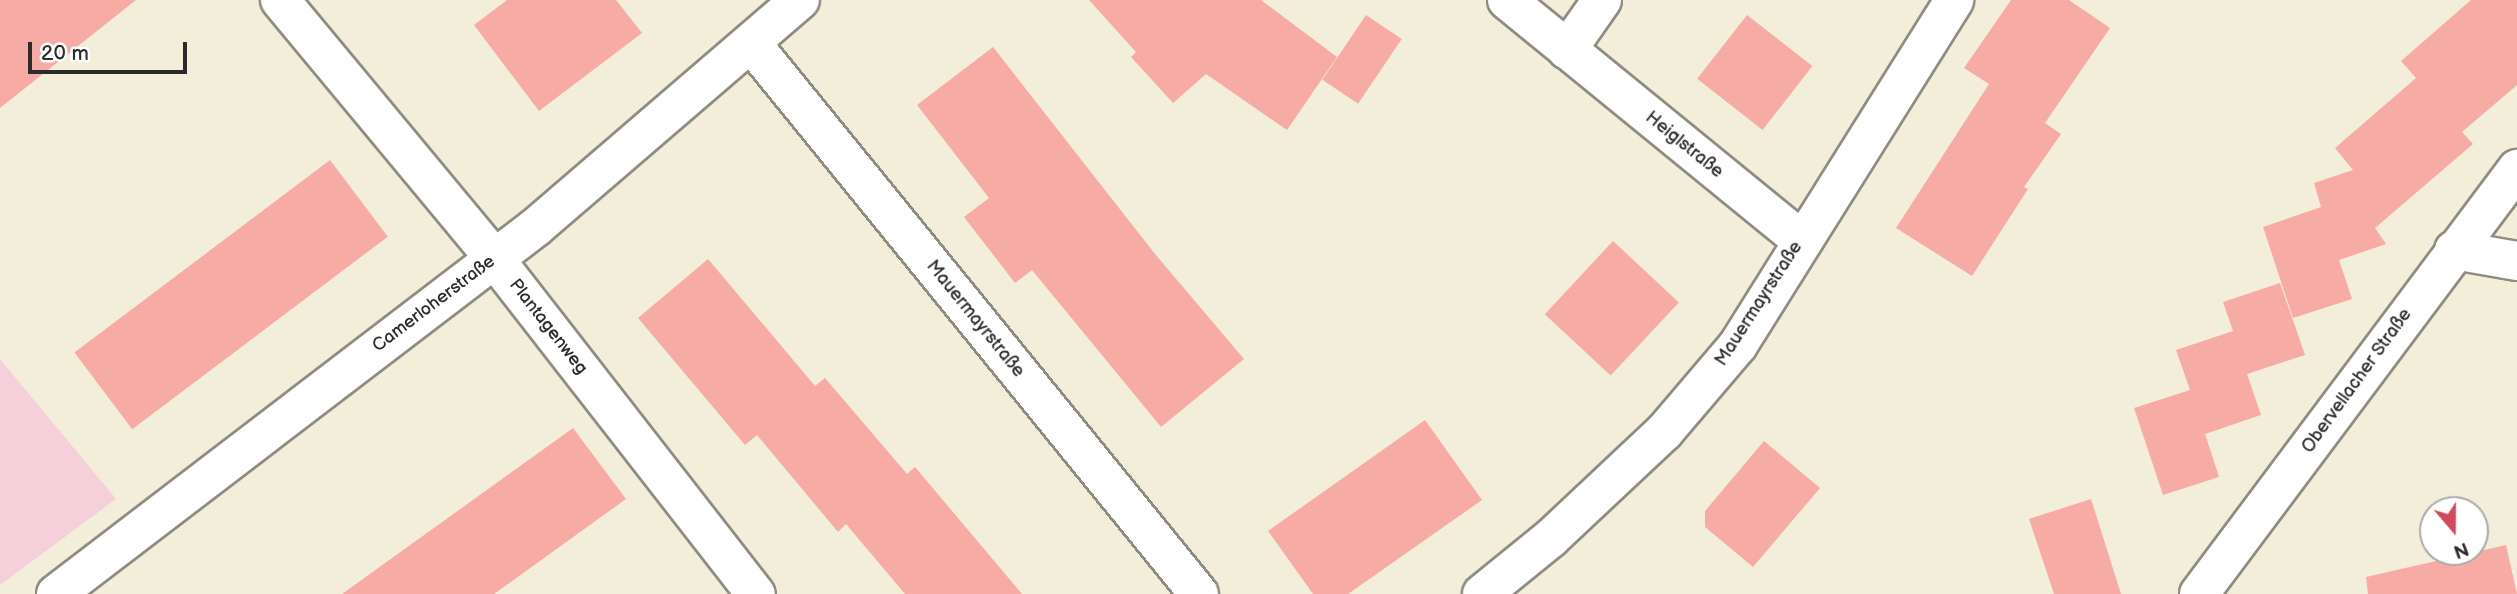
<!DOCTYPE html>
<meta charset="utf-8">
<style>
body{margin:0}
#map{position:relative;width:2517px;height:594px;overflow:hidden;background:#f3eeda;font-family:"Balsamiq Sans",sans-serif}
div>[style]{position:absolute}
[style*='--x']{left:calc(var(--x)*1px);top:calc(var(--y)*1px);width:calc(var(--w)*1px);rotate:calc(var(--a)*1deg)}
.built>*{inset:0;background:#f5cfda}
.building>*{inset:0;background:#f7aba5;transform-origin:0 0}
.roads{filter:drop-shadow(2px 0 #8f8c82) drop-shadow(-2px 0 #8f8c82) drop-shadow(0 2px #8f8c82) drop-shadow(0 -2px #8f8c82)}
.street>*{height:38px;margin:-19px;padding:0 19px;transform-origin:19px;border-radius:19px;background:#fff}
span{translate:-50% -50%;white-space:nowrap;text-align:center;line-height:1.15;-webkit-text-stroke:5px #fff;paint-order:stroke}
.street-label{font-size:18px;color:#2b2b2b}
.north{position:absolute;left:2419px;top:496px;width:70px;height:70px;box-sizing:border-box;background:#fff;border:2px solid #aaa;border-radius:50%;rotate:160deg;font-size:19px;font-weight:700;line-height:28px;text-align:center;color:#2b2b2b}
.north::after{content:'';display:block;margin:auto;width:24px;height:32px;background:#d1495b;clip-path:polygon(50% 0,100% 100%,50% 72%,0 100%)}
.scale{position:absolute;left:28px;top:42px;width:159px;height:32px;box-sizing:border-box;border:4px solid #2b2b2b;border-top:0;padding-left:9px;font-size:21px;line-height:24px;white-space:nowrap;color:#2b2b2b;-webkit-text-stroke:5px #fff;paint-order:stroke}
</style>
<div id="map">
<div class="built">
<div style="clip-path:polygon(0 359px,116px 499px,0 585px)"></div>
</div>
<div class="building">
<div style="clip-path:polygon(0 0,136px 0,0 108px)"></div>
<div style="clip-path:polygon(507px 0,616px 0,642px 33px,539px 111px,474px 25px)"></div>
<div style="clip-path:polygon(1089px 0,1261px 0,1337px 57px,1287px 130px,1206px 74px,1173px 103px,1131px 57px,1136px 52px)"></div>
<div style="clip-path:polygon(2011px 0,2069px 0,2110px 28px,2045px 123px,2061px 134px,2024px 187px,2028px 189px,1972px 276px,1896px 228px,1989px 84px,1964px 68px)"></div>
<div style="clip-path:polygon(2471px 0,2517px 0,2517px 85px,2462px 132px,2473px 144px,2375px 228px,2386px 244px,2339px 260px,2352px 299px,2293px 318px,2263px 227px,2321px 207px,2314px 183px,2353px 170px,2335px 148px,2416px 78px,2401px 61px)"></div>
<div style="left:1366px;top:15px;width:43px;height:78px;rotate:34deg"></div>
<div style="left:1747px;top:15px;width:83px;height:81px;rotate:38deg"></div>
<div style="clip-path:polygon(993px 47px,1155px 254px,1244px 359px,1161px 427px,1032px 270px,1015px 283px,964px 217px,989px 198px,917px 105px)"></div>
<div style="left:330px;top:160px;width:96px;height:320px;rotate:53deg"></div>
<div style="left:1613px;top:241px;width:90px;height:100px;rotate:43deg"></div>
<div style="clip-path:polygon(708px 259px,815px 386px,825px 378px,907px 474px,915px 467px,1022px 594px,905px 594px,846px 524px,838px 532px,757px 435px,745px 445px,638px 318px)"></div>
<div style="clip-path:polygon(2280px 283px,2305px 355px,2247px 374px,2261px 415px,2205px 434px,2219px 477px,2163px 495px,2134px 408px,2190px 390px,2176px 350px,2233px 331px,2223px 302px)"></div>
<div style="clip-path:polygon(1425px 420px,1482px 500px,1348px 594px,1313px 594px,1268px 531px)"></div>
<div style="clip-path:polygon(573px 428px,626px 499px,494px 594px,342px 594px)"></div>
<div style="clip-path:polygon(1764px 441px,1820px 488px,1753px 567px,1705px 527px,1705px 511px)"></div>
<div style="clip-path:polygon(2091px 499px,2121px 594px,2054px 594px,2029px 519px)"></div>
<div style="clip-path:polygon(2506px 545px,2517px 594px,2368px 594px,2366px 577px)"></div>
</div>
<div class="roads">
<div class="street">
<div style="--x:280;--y:0;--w:335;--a:50.3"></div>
<div style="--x:494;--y:258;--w:426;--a:52.1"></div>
<div style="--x:1507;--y:0;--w:380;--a:39.2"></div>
<div style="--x:751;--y:43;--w:710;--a:50.89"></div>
<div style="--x:1567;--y:50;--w:61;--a:-55"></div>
<div style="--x:2454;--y:250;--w:64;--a:9.9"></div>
<div style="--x:56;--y:594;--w:604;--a:-37.4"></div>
<div style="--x:536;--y:227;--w:348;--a:-40.7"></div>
<div style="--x:1482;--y:594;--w:89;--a:-39.1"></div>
<div style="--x:1551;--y:538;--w:155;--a:-43.2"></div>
<div style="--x:1664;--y:432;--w:114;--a:-49.6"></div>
<div style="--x:1738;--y:345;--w:407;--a:-57.9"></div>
<div style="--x:2199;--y:594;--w:531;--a:-53.19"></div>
</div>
</div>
<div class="street-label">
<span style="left:1684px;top:145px;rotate:39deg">Heiglstraße</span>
<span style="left:434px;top:304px;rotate:-37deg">Camerloherstraße</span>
<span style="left:1759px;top:304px;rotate:-57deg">Mauermayrstraße</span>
<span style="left:975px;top:319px;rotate:51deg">Mauermayrstraße</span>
<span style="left:548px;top:327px;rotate:52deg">Plantagenweg</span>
<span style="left:2357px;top:381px;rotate:-54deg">Obervellacher Straße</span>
</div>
<div class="north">N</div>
<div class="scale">20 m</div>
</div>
